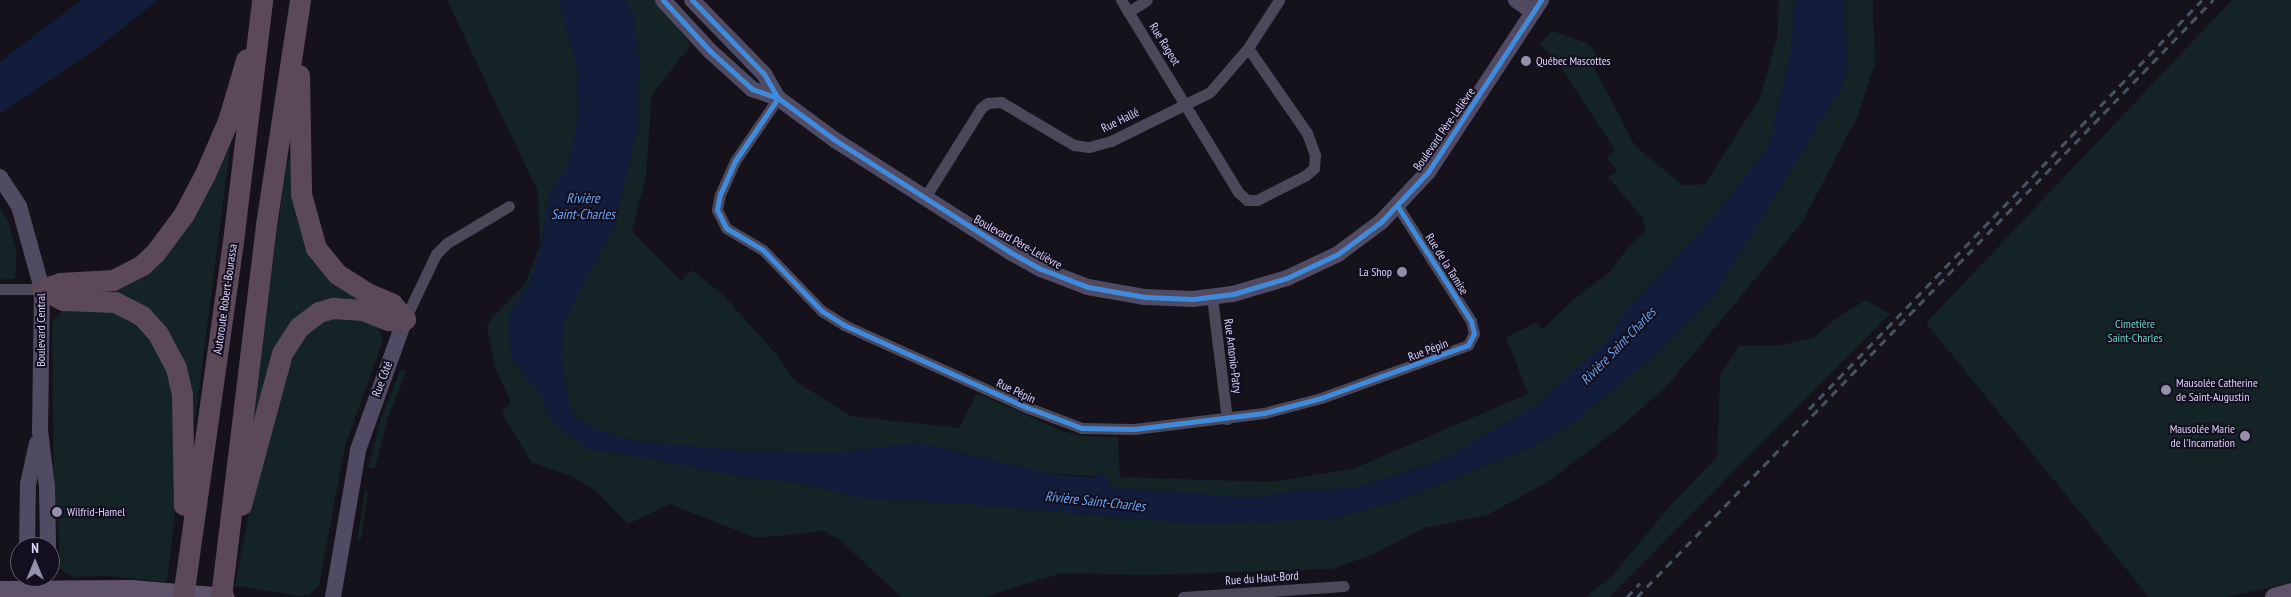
<!DOCTYPE html>
<meta charset="utf-8">
<style>
body{margin:0}
#map{position:relative;width:2291px;height:597px;overflow:hidden;background:#15121c;font-family:"PT Sans Narrow",sans-serif}
div>[style]{position:absolute}
[style*='--x']{left:calc(var(--x)*1px);top:calc(var(--y)*1px);width:calc(var(--w)*1px);rotate:calc(var(--a)*1deg)}
.green>*{inset:0;background:#132326}
.water>*{inset:0;background:#121d3c}
.street>*{height:11px;margin:-5.5px;padding:0 5.5px;transform-origin:5.5px;border-radius:5.5px;background:#4b485a}
.secondary>*{height:16px;margin:-8px;padding:0 8px;transform-origin:8px;border-radius:8px;background:#504b62}
.primary>*{height:19px;margin:-9.5px;padding:0 9.5px;transform-origin:9.5px;border-radius:9.5px;background:#5f536c}
.highway>*{height:21px;margin:-10.5px;padding:0 10.5px;transform-origin:10.5px;border-radius:10.5px;background:#5b495a}
.rail>*{height:3px;margin-top:-1.5px;transform-origin:0;background:repeating-linear-gradient(90deg,#455363 0 8px,transparent 0 14px)}
.cycleway>*{height:5px;margin:-2.5px;padding:0 2.5px;transform-origin:2.5px;border-radius:2.5px;background:#408adc}
.dots>*{width:14px;height:14px;translate:-50% -50%;box-sizing:border-box;border:2px solid #140f1f;border-radius:50%}
span{translate:-50% -50%;white-space:nowrap;text-align:center;line-height:1.15;-webkit-text-stroke:4px #140f1f;paint-order:stroke}
.street-label{font-size:12px;color:#dbd2fa}
.poi-label{font-size:12px;color:#dbd2fa}
.left{translate:0 -50%;text-align:left}
.right{translate:-100% -50%;text-align:right}
.park-label{font-size:12px;color:#67d1c3}
.water-label{font-size:14px;color:#6ba2ee;font-style:italic}
.north{position:absolute;left:10px;top:537px;width:50px;height:50px;box-sizing:border-box;background:#140f1f;border:1px solid #645d77;border-radius:50%;rotate:0deg;font-size:14px;font-weight:700;line-height:20px;text-align:center;color:#dbd2fa}
.north::after{content:'';display:block;margin:auto;width:18px;height:22px;background:#968fac;clip-path:polygon(50% 0,100% 100%,50% 72%,0 100%)}
</style>
<div id="map">
<div class="green">
<div style="clip-path:polygon(447px 0,559px 0,577px 69px,579px 110px,568px 167px,549px 193px,541px 246px,530px 283px,509px 314px,511px 358px,542px 397px,550px 420px,588px 450px,621px 453px,738px 476px,799px 483px,866px 499px,971px 504px,1195px 524px,1332px 519px,1404px 499px,1532px 447px,1572px 424px,1648px 361px,1716px 293px,1842px 87px,1847px 68px,1845px 0,1873px 0,1875px 63px,1858px 115px,1803px 221px,1666px 387px,1618px 429px,1546px 483px,1487px 515px,1424px 528px,1374px 554px,1332px 569px,1144px 575px,1061px 573px,984px 597px,901px 597px,840px 540px,824px 531px,756px 538px,670px 504px,628px 524px,595px 490px,573px 477px,531px 462px,502px 413px,511px 402px,496px 370px,487px 328px,490px 320px,526px 283px,540px 245px,538px 192px)"></div>
<div style="clip-path:polygon(624px 0,656px 0,691px 45px,652px 94px,646px 176px,632px 231px,681px 281px,692px 270px,724px 296px,776px 354px,795px 381px,851px 416px,959px 428px,977px 393px,1062px 431px,1082px 436px,1118px 437px,1120px 477px,1271px 482px,1353px 469px,1528px 394px,1506px 337px,1536px 323px,1543px 329px,1575px 298px,1610px 272px,1626px 250px,1645px 232px,1643px 218px,1608px 177px,1617px 171px,1606px 158px,1615px 150px,1557px 61px,1539px 44px,1552px 31px,1587px 43px,1593px 49px,1598px 58px,1592px 63px,1635px 146px,1682px 185px,1695px 185px,1705px 184px,1760px 98px,1777px 38px,1779px 0,1795px 0,1791px 50px,1769px 146px,1717px 213px,1625px 312px,1609px 340px,1534px 407px,1440px 461px,1355px 488px,1300px 490px,1252px 498px,1111px 487px,1107px 476px,1051px 474px,919px 443px,834px 453px,742px 451px,636px 441px,598px 430px,575px 417px,568px 401px,561px 358px,564px 321px,614px 227px,638px 126px,639px 60px,633px 14px)"></div>
<div style="clip-path:polygon(2232px 0,2291px 0,2291px 583px,2226px 597px,2149px 597px,1926px 323px)"></div>
<div style="clip-path:polygon(225px 147px,230px 148px,195px 421px,189px 420px,181px 368px,99px 289px,118px 285px)"></div>
<div style="clip-path:polygon(287px 161px,293px 161px,296px 203px,364px 298px,303px 316px,257px 425px,250px 424px)"></div>
<div style="clip-path:polygon(0 207px,8px 221px,17px 253px,15px 278px,0 280px)"></div>
<div style="clip-path:polygon(1866px 300px,1890px 314px,1609px 597px,1586px 597px,1612px 576px,1670px 506px,1717px 457px,1720px 376px,1739px 346px,1776px 346px,1814px 338px,1835px 319px)"></div>
<div style="clip-path:polygon(108px 307px,135px 318px,170px 370px,179px 478px,167px 582px,107px 576px,74px 577px,60px 569px,58px 516px,61px 516px,61px 506px,54px 505px,52px 327px,54px 319px,67px 308px)"></div>
<div style="clip-path:polygon(344px 314px,379px 326px,383px 341px,345px 446px,319px 585px,310px 594px,300px 596px,235px 586px,252px 495px,290px 348px,315px 322px)"></div>
<div style="clip-path:polygon(401px 369px,406px 371px,388px 418px,375px 468px,368px 468px,381px 418px)"></div>
<div style="clip-path:polygon(365px 490px,368px 493px,361px 539px,357px 541px)"></div>
</div>
<div class="water">
<div style="clip-path:polygon(81px 0,158px 0,100px 46px,0 114px,0 62px)"></div>
<div style="clip-path:polygon(559px 0,624px 0,633px 14px,639px 60px,638px 126px,614px 227px,564px 321px,561px 358px,568px 401px,575px 417px,598px 430px,636px 441px,742px 451px,833px 453px,919px 443px,1051px 474px,1093px 478px,1098px 473px,1107px 476px,1111px 487px,1252px 498px,1300px 490px,1355px 488px,1440px 461px,1534px 407px,1608px 340px,1625px 312px,1717px 213px,1769px 146px,1791px 50px,1795px 0,1845px 0,1847px 68px,1842px 87px,1716px 293px,1648px 361px,1572px 424px,1532px 447px,1404px 499px,1332px 519px,1195px 524px,971px 504px,866px 499px,799px 483px,738px 476px,621px 453px,588px 450px,550px 420px,542px 397px,511px 358px,509px 314px,530px 283px,541px 246px,549px 193px,568px 167px,579px 110px,577px 69px)"></div>
</div>
<div class="street">
<div style="--x:1121;--y:0;--w:225;--a:58.6"></div>
<div style="--x:1238;--y:192;--w:12;--a:42"></div>
<div style="--x:1247;--y:200;--w:10;--a:0"></div>
<div style="--x:1257;--y:200;--w:55;--a:-27"></div>
<div style="--x:1306;--y:175;--w:11;--a:-41"></div>
<div style="--x:1314;--y:168;--w:13;--a:-86"></div>
<div style="--x:1315;--y:155;--w:23;--a:-110"></div>
<div style="--x:1307;--y:133;--w:103;--a:-124.8"></div>
<div style="--x:1128;--y:12;--w:22;--a:-32"></div>
<div style="--x:778;--y:98;--w:76;--a:124.3"></div>
<div style="--x:735;--y:161;--w:36;--a:114"></div>
<div style="--x:720;--y:194;--w:16;--a:101"></div>
<div style="--x:717;--y:210;--w:20;--a:63"></div>
<div style="--x:726;--y:228;--w:43;--a:30.7"></div>
<div style="--x:763;--y:250;--w:85;--a:46"></div>
<div style="--x:822;--y:311;--w:26;--a:32"></div>
<div style="--x:844;--y:325;--w:200;--a:24.3"></div>
<div style="--x:1026;--y:407;--w:60;--a:20.6"></div>
<div style="--x:1082;--y:428;--w:52;--a:1.1"></div>
<div style="--x:1134;--y:429;--w:131;--a:-7"></div>
<div style="--x:1264;--y:413;--w:59;--a:-14.7"></div>
<div style="--x:1321;--y:398;--w:156;--a:-19.8"></div>
<div style="--x:1468;--y:345;--w:13;--a:-63"></div>
<div style="--x:1474;--y:333;--w:12;--a:-104"></div>
<div style="--x:1471;--y:321;--w:135;--a:-122.6"></div>
<div style="--x:924;--y:199;--w:107;--a:-57.9"></div>
<div style="--x:981;--y:108;--w:9;--a:-36"></div>
<div style="--x:988;--y:103;--w:13;--a:-4"></div>
<div style="--x:1001;--y:102;--w:85;--a:30.5"></div>
<div style="--x:1074;--y:145;--w:15;--a:8"></div>
<div style="--x:1089;--y:147;--w:23;--a:-15"></div>
<div style="--x:1111;--y:141;--w:110;--a:-26.3"></div>
<div style="--x:1210;--y:92;--w:58;--a:-49.2"></div>
<div style="--x:1248;--y:48;--w:57;--a:-57.1"></div>
<div style="--x:0;--y:289;--w:42;--a:0"></div>
<div style="--x:1212;--y:297;--w:123;--a:83"></div>
<div style="--x:405;--y:319;--w:72;--a:-64.5"></div>
<div style="--x:436;--y:254;--w:16;--a:-45"></div>
<div style="--x:447;--y:243;--w:72;--a:-30.8"></div>
<div style="--x:1183;--y:597;--w:161;--a:-3.9"></div>
</div>
<div class="secondary">
<div style="--x:663;--y:0;--w:69;--a:47.3"></div>
<div style="--x:710;--y:51;--w:57;--a:42.1"></div>
<div style="--x:752;--y:89;--w:28;--a:19"></div>
<div style="--x:778;--y:98;--w:71;--a:36.4"></div>
<div style="--x:835;--y:140;--w:208;--a:32.6"></div>
<div style="--x:1010;--y:252;--w:35;--a:29"></div>
<div style="--x:1041;--y:269;--w:50;--a:21"></div>
<div style="--x:1088;--y:287;--w:58;--a:10"></div>
<div style="--x:1145;--y:297;--w:48;--a:2.4"></div>
<div style="--x:1193;--y:299;--w:40;--a:-7.1"></div>
<div style="--x:1233;--y:294;--w:56;--a:-16.5"></div>
<div style="--x:1287;--y:278;--w:56;--a:-25.2"></div>
<div style="--x:1338;--y:254;--w:54;--a:-36.7"></div>
<div style="--x:1381;--y:222;--w:69;--a:-46.8"></div>
<div style="--x:1428;--y:172;--w:206;--a:-56.7"></div>
<div style="--x:692;--y:0;--w:103;--a:45.8"></div>
<div style="--x:764;--y:74;--w:28;--a:60"></div>
<div style="--x:1516;--y:0;--w:21;--a:35"></div>
<div style="--x:0;--y:177;--w:35;--a:57"></div>
<div style="--x:19;--y:206;--w:86;--a:74.5"></div>
<div style="--x:42;--y:289;--w:142;--a:90.8"></div>
<div style="--x:40;--y:431;--w:56;--a:82.9"></div>
<div style="--x:47;--y:487;--w:60;--a:89"></div>
<div style="--x:27;--y:547;--w:63;--a:-89.1"></div>
<div style="--x:28;--y:484;--w:42;--a:-77.6"></div>
<div style="--x:333;--y:597;--w:149;--a:-80.3"></div>
<div style="--x:358;--y:450;--w:139;--a:-70.3"></div>
</div>
<div class="primary">
<div style="--x:0;--y:590;--w:131;--a:-0.4"></div>
<div style="--x:131;--y:589;--w:94;--a:4.9"></div>
<div style="--x:2274;--y:597;--w:18;--a:-16"></div>
</div>
<div class="highway">
<div style="--x:299;--y:75;--w:119;--a:89"></div>
<div style="--x:301;--y:194;--w:56;--a:74.5"></div>
<div style="--x:316;--y:248;--w:33;--a:51"></div>
<div style="--x:337;--y:274;--w:38;--a:32"></div>
<div style="--x:369;--y:294;--w:25;--a:23"></div>
<div style="--x:392;--y:304;--w:20;--a:49"></div>
<div style="--x:42;--y:289;--w:19;--a:-18"></div>
<div style="--x:60;--y:283;--w:53;--a:-3.2"></div>
<div style="--x:113;--y:280;--w:33;--a:-27"></div>
<div style="--x:142;--y:265;--w:18;--a:-43"></div>
<div style="--x:155;--y:253;--w:49;--a:-53.4"></div>
<div style="--x:184;--y:214;--w:45;--a:-62.3"></div>
<div style="--x:205;--y:174;--w:58;--a:-66.5"></div>
<div style="--x:228;--y:121;--w:64;--a:-73.6"></div>
<div style="--x:42;--y:289;--w:24;--a:28"></div>
<div style="--x:63;--y:300;--w:52;--a:2.2"></div>
<div style="--x:115;--y:302;--w:30;--a:27"></div>
<div style="--x:142;--y:316;--w:24;--a:48"></div>
<div style="--x:158;--y:334;--w:38;--a:62"></div>
<div style="--x:176;--y:368;--w:27;--a:77"></div>
<div style="--x:182;--y:394;--w:111;--a:89"></div>
<div style="--x:241;--y:505;--w:157;--a:-74.9"></div>
<div style="--x:282;--y:353;--w:31;--a:-57"></div>
<div style="--x:299;--y:327;--w:25;--a:-37"></div>
<div style="--x:319;--y:312;--w:15;--a:-16"></div>
<div style="--x:333;--y:308;--w:30;--a:4"></div>
<div style="--x:363;--y:310;--w:27;--a:22"></div>
<div style="--x:388;--y:320;--w:17;--a:-3"></div>
<div style="--x:183;--y:597;--w:368;--a:-82"></div>
<div style="--x:234;--y:233;--w:235;--a:-83.1"></div>
<div style="--x:221;--y:597;--w:375;--a:-83.1"></div>
<div style="--x:266;--y:225;--w:228;--a:-81.4"></div>
</div>
<div class="rail">
<div style="--x:1809;--y:409;--w:567;--a:-46.14"></div>
<div style="--x:1627;--y:597;--w:19;--a:-47"></div>
<div style="--x:1637;--y:597;--w:830;--a:-46.03"></div>
</div>
<div class="cycleway">
<div style="--x:663;--y:0;--w:69;--a:47.3"></div>
<div style="--x:710;--y:51;--w:57;--a:42.1"></div>
<div style="--x:752;--y:89;--w:28;--a:19"></div>
<div style="--x:778;--y:98;--w:71;--a:36.4"></div>
<div style="--x:835;--y:140;--w:208;--a:32.6"></div>
<div style="--x:1010;--y:252;--w:35;--a:29"></div>
<div style="--x:1041;--y:269;--w:50;--a:21"></div>
<div style="--x:1088;--y:287;--w:58;--a:10"></div>
<div style="--x:1145;--y:297;--w:48;--a:2.4"></div>
<div style="--x:1193;--y:299;--w:40;--a:-7.1"></div>
<div style="--x:1233;--y:294;--w:56;--a:-16.5"></div>
<div style="--x:1287;--y:278;--w:56;--a:-25.2"></div>
<div style="--x:1338;--y:254;--w:54;--a:-36.7"></div>
<div style="--x:1381;--y:222;--w:69;--a:-46.8"></div>
<div style="--x:1428;--y:172;--w:206;--a:-56.7"></div>
<div style="--x:692;--y:0;--w:103;--a:45.8"></div>
<div style="--x:764;--y:74;--w:28;--a:60"></div>
<div style="--x:778;--y:98;--w:76;--a:124.3"></div>
<div style="--x:735;--y:161;--w:36;--a:114"></div>
<div style="--x:720;--y:194;--w:16;--a:101"></div>
<div style="--x:717;--y:210;--w:20;--a:63"></div>
<div style="--x:726;--y:228;--w:43;--a:30.7"></div>
<div style="--x:763;--y:250;--w:85;--a:46"></div>
<div style="--x:822;--y:311;--w:26;--a:32"></div>
<div style="--x:844;--y:325;--w:200;--a:24.3"></div>
<div style="--x:1026;--y:407;--w:60;--a:20.6"></div>
<div style="--x:1082;--y:428;--w:52;--a:1.1"></div>
<div style="--x:1134;--y:429;--w:131;--a:-7"></div>
<div style="--x:1264;--y:413;--w:59;--a:-14.7"></div>
<div style="--x:1321;--y:398;--w:156;--a:-19.8"></div>
<div style="--x:1468;--y:345;--w:13;--a:-63"></div>
<div style="--x:1474;--y:333;--w:12;--a:-104"></div>
<div style="--x:1471;--y:321;--w:135;--a:-122.6"></div>
</div>
<div class="dots">
<div style="left:1526px;top:61px;background:#968fac"></div>
<div style="left:1402px;top:272px;background:#968fac"></div>
<div style="left:2166px;top:390px;background:#968fac"></div>
<div style="left:2245px;top:436px;background:#968fac"></div>
<div style="left:57px;top:512px;background:#968fac"></div>
</div>
<div class="street-label">
<span style="left:1165px;top:44px;rotate:58deg">Rue Rageot</span>
<span style="left:1120px;top:120px;rotate:-26deg">Rue Hallé</span>
<span style="left:1444px;top:129px;rotate:-55deg">Boulevard Père-Lelièvre</span>
<span style="left:1018px;top:242px;rotate:29deg">Boulevard Père-Lelièvre</span>
<span style="left:1447px;top:264px;rotate:58deg">Rue de la Tamise</span>
<span style="left:225px;top:299px;rotate:-82deg">Autoroute Robert-Bourassa</span>
<span style="left:41px;top:330px;rotate:-90deg">Boulevard Central</span>
<span style="left:1428px;top:350px;rotate:-21deg">Rue Pépin</span>
<span style="left:1233px;top:356px;rotate:83deg">Rue Antonio-Patry</span>
<span style="left:382px;top:379px;rotate:-69deg">Rue Côté</span>
<span style="left:1016px;top:391px;rotate:25deg">Rue Pépin</span>
<span style="left:1262px;top:578px;rotate:-4deg">Rue du Haut-Bord</span>
</div>
<div class="poi-label">
<span class="left" style="left:1536px;top:61px">Québec Mascottes</span>
<span class="right" style="left:1392px;top:272px">La Shop</span>
<span class="left" style="left:2176px;top:390px">Mausolée Catherine<br>de Saint-Augustin</span>
<span class="right" style="left:2235px;top:436px">Mausolée Marie<br>de l'Incarnation</span>
<span class="left" style="left:67px;top:512px">Wilfrid-Hamel</span>
</div>
<div class="park-label">
<span style="left:2135px;top:331px">Cimetière<br>Saint-Charles</span>
</div>
<div class="water-label">
<span style="left:583px;top:206px">Rivière<br>Saint-Charles</span>
<span style="left:1618px;top:346px;rotate:-46deg">Rivière Saint-Charles</span>
<span style="left:1095px;top:501px;rotate:6deg">Rivière Saint-Charles</span>
</div>
<div class="north">N</div>
</div>
